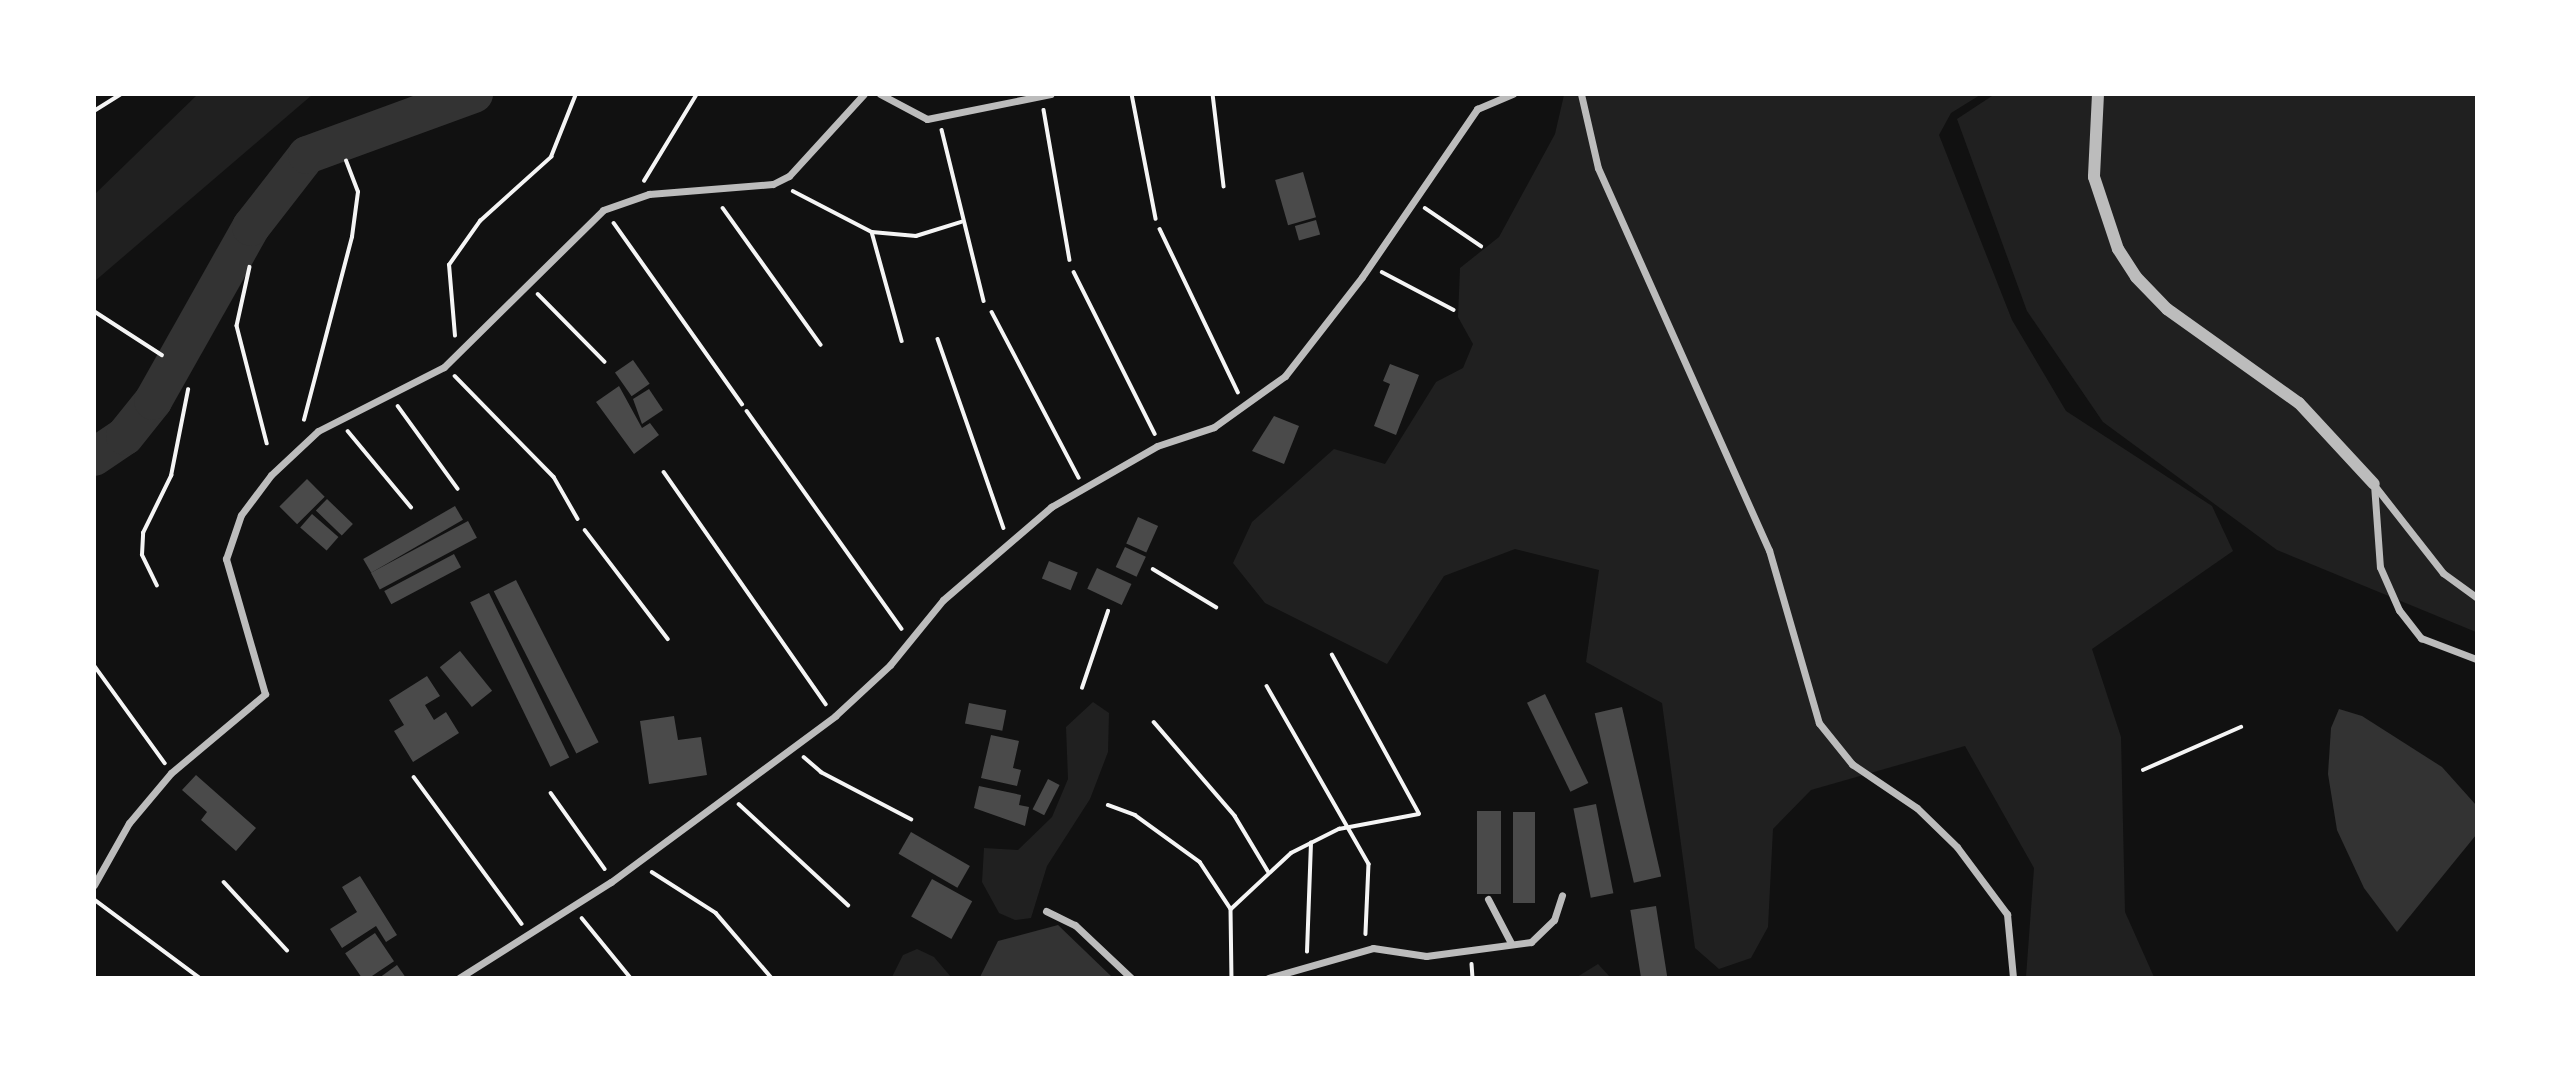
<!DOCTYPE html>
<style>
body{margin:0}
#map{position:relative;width:2571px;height:1072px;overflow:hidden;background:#111;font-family:"Nunito Sans",sans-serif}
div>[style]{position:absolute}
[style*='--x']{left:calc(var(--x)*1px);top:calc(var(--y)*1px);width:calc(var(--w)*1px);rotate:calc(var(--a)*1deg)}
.green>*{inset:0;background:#202020}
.water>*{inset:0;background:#333}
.river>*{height:38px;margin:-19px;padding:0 19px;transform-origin:19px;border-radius:19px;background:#333}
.building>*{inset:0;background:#4a4a4a;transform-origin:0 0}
.path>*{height:3.5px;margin:-1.75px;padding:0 1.75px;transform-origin:1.75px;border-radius:1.75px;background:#f5f5f5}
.minor>*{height:7px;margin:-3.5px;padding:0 3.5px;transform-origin:3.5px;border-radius:3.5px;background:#bcbcbc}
.tertiary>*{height:12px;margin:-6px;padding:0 6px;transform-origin:6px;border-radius:6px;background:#bcbcbc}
span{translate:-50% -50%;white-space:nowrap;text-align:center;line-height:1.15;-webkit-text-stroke:7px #fff;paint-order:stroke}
.frame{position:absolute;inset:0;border:96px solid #fff;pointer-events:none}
</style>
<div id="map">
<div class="green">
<div style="clip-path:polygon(1995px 94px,2476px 95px,2476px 632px,2277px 550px,2103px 422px,2027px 311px,1957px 119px)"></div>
<div style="clip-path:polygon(197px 95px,312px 95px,95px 281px,95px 194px)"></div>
<div style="clip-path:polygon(1564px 95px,1980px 95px,1951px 113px,1939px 135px,2012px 320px,2066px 411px,2212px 506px,2233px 551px,2092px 649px,2121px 737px,2125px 912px,2154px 977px,2026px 977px,2034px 868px,1965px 746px,1811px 790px,1773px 829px,1768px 927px,1751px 958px,1719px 969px,1695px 948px,1662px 703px,1586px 662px,1599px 570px,1515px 549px,1444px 576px,1387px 664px,1265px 603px,1233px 563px,1252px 522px,1334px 449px,1385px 464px,1436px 382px,1463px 368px,1473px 344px,1458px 317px,1460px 268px,1499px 237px,1555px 134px)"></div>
<div style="clip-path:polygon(1093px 702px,1109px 713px,1108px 752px,1090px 799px,1047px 866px,1031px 918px,1015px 920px,999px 913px,982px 882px,984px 848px,1018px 850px,1052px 817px,1068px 779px,1066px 727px)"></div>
<div style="clip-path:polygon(917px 949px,934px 957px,951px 977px,892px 977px,903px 955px)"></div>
<div style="clip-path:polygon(1598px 964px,1610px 977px,1577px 977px)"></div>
</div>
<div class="water">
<div style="clip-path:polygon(2339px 709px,2362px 716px,2442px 767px,2476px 805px,2476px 835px,2397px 932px,2364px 888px,2337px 830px,2328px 774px,2331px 728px)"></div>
<div style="clip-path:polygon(1058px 925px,1112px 977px,980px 977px,998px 941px)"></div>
</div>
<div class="river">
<div style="--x:94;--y:457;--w:37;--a:-34"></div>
<div style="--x:125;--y:436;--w:45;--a:-51.3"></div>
<div style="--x:153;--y:401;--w:200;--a:-60.6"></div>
<div style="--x:251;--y:227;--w:91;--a:-52.1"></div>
<div style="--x:307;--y:155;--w:178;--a:-20.1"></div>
</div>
<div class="building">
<div style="left:1303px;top:172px;width:47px;height:29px;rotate:74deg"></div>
<div style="left:1316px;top:220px;width:15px;height:22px;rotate:74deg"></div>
<div style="left:633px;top:360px;width:29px;height:22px;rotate:55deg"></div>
<div style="clip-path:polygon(1390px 364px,1419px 375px,1396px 435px,1374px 426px,1390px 384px,1383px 381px)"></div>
<div style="clip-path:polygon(619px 386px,642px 428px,650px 423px,659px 435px,634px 454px,596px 402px)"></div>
<div style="clip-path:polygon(649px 389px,663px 410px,642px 424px,633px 399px)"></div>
<div style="clip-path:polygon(1274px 416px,1299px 426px,1284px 464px,1252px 451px)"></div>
<div style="left:307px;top:479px;width:25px;height:39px;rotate:45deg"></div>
<div style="left:327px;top:499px;width:36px;height:16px;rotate:44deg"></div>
<div style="left:455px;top:506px;width:16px;height:106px;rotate:60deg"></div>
<div style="left:312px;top:514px;width:35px;height:18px;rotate:41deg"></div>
<div style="left:1138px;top:517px;width:22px;height:29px;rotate:24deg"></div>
<div style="left:468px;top:521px;width:19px;height:110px;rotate:62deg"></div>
<div style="left:1125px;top:547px;width:23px;height:22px;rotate:25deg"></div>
<div style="left:454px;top:554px;width:15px;height:79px;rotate:62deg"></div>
<div style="left:1049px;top:561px;width:31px;height:19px;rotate:22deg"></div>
<div style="left:1097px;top:568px;width:38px;height:23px;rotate:25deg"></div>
<div style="left:516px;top:580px;width:182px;height:25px;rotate:63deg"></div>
<div style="left:489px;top:593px;width:183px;height:21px;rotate:64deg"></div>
<div style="left:460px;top:651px;width:51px;height:26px;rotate:51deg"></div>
<div style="clip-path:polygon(427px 676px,440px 696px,425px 705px,434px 720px,446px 712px,459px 733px,413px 762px,394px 731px,404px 725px,389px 700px)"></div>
<div style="left:1545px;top:694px;width:99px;height:20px;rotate:64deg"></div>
<div style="left:969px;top:703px;width:38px;height:21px;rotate:11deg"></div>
<div style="left:1622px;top:707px;width:174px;height:28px;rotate:77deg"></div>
<div style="clip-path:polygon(674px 716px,678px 740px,701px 737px,707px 775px,649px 784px,640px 721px)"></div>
<div style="clip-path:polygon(991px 735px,1019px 741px,1013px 768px,1021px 770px,1017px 786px,981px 778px)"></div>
<div style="clip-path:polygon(196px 775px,256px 828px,236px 851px,201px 820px,207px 812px,182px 790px)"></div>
<div style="left:1048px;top:779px;width:13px;height:34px;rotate:27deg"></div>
<div style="clip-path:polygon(979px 786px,1021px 795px,1019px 805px,1029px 807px,1025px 826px,974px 808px)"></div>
<div style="left:1596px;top:804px;width:91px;height:23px;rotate:79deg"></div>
<div style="left:1477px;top:811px;width:24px;height:83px"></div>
<div style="left:1513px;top:812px;width:22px;height:91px"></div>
<div style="left:911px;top:832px;width:68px;height:25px;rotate:30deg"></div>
<div style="clip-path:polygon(360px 876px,397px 935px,386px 942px,376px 926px,342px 948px,330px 929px,357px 912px,342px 887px)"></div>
<div style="left:932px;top:879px;width:46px;height:43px;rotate:29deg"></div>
<div style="left:1656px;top:906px;width:73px;height:26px;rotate:81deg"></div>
<div style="left:375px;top:933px;width:34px;height:36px;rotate:56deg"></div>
<div style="clip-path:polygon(397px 965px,406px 978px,379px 978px)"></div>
</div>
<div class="path">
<div style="--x:1132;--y:94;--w:127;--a:79.1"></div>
<div style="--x:1213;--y:94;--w:93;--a:83.2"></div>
<div style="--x:1044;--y:110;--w:152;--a:80.2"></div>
<div style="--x:94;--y:111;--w:32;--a:-32"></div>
<div style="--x:942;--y:130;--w:176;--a:76.2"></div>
<div style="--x:644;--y:181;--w:102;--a:-58.7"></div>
<div style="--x:793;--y:191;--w:89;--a:27.4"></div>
<div style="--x:872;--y:232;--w:44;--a:5.2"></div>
<div style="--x:916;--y:236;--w:47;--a:-17.3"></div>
<div style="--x:723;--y:208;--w:168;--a:54.4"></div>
<div style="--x:1425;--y:208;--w:68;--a:34.2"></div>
<div style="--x:614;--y:223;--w:222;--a:54.7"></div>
<div style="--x:1160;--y:229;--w:181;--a:64.4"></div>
<div style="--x:872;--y:232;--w:113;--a:74.6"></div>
<div style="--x:250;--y:267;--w:60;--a:102.4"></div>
<div style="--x:237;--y:326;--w:121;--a:75.6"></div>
<div style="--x:1074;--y:272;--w:181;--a:63.4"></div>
<div style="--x:1382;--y:272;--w:81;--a:27.8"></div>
<div style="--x:538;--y:294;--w:95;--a:45.4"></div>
<div style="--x:94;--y:311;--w:81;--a:32.9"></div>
<div style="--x:992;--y:312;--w:187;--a:62.3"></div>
<div style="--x:455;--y:336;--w:71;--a:-94.8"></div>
<div style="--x:449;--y:265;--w:54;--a:-54.8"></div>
<div style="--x:480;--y:221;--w:96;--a:-42"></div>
<div style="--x:551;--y:157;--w:68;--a:-68.4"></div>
<div style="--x:938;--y:339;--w:200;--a:70.8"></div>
<div style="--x:455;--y:376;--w:141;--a:45.6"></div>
<div style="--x:554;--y:477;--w:48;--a:60.3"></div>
<div style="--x:398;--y:406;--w:102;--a:54.1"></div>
<div style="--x:747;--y:411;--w:267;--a:54.6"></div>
<div style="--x:304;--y:420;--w:189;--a:-75.3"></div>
<div style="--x:352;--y:237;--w:45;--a:-82.4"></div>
<div style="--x:358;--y:192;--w:33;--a:-111"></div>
<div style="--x:348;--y:431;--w:99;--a:50.3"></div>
<div style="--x:664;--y:472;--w:283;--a:55.1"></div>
<div style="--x:585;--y:530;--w:137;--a:52.7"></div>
<div style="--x:1153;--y:569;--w:74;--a:31.1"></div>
<div style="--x:157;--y:586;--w:34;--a:-116"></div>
<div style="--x:142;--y:555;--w:22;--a:-87"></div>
<div style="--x:143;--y:533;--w:64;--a:-63.8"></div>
<div style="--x:171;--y:476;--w:88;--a:-78.8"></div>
<div style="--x:94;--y:665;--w:121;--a:54.1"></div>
<div style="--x:1267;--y:686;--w:205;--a:60.2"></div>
<div style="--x:1369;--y:864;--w:70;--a:92.5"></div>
<div style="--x:1082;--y:688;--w:81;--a:-71.3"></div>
<div style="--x:1154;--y:722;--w:124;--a:49.2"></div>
<div style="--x:1235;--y:816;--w:64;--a:59"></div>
<div style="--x:804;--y:757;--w:23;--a:41"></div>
<div style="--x:821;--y:772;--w:102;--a:27.6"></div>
<div style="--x:2143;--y:770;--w:107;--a:-23.7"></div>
<div style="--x:414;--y:777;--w:182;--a:53.7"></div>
<div style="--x:551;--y:793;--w:93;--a:54.6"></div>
<div style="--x:739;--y:804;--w:149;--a:42.8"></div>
<div style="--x:1108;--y:805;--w:29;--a:20"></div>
<div style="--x:1135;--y:815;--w:80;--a:35.9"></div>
<div style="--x:1200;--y:862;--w:56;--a:56.6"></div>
<div style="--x:1231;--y:909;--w:69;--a:89.2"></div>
<div style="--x:652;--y:872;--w:76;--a:32.6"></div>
<div style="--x:716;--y:913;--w:86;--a:49.3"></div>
<div style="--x:224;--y:882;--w:93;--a:47.2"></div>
<div style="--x:95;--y:900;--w:131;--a:36.6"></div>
<div style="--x:1231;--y:909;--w:82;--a:-43"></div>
<div style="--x:1291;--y:853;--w:54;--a:-26.6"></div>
<div style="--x:1339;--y:829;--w:81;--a:-10.6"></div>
<div style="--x:1419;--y:814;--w:181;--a:-118.7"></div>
<div style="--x:582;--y:918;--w:77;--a:50.8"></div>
<div style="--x:1307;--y:952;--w:109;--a:-87.9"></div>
<div style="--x:1472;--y:964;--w:14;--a:86"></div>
</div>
<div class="minor">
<div style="--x:880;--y:94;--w:53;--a:28"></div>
<div style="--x:927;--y:119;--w:126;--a:-11.4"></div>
<div style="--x:1581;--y:94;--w:76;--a:77.1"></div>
<div style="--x:1598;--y:168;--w:419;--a:65.9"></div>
<div style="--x:1769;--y:550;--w:180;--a:73.9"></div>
<div style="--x:1819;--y:723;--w:53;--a:51.2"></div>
<div style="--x:1852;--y:764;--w:78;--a:34.1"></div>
<div style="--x:1917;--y:808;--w:56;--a:44.3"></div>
<div style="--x:1957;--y:847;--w:84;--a:53.3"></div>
<div style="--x:2007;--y:914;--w:64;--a:84.6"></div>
<div style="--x:2374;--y:484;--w:83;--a:85.9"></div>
<div style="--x:2380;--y:567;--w:47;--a:66.2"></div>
<div style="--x:2399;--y:610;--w:36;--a:52"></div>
<div style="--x:2421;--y:638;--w:59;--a:20.9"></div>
<div style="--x:2374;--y:485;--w:112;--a:51.9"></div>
<div style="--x:2443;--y:573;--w:41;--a:36"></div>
<div style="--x:94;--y:885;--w:71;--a:-60.6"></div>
<div style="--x:129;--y:823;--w:65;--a:-50"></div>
<div style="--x:171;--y:773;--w:123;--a:-40"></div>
<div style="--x:265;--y:694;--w:141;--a:-106.1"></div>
<div style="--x:226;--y:559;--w:46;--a:-71.2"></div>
<div style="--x:241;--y:515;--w:50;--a:-53.1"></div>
<div style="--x:271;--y:475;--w:64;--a:-43.1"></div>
<div style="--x:318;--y:431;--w:141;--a:-26.9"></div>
<div style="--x:444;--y:367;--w:223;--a:-44.6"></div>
<div style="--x:603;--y:210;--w:49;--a:-19.2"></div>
<div style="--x:649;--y:194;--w:124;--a:-4.6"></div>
<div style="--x:773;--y:184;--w:18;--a:-27"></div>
<div style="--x:789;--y:176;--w:111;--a:-47.6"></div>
<div style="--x:1488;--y:899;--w:50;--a:62.4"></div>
<div style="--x:1046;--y:911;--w:32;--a:26"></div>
<div style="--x:1075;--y:925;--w:77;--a:43.4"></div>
<div style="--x:459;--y:978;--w:180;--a:-32.3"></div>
<div style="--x:611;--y:882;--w:279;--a:-36.5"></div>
<div style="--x:835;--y:716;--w:75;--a:-42.8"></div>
<div style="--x:890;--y:665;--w:84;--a:-50.8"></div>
<div style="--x:943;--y:600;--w:143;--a:-40.7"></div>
<div style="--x:1051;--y:507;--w:122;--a:-29.9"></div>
<div style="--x:1157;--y:446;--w:60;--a:-18.4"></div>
<div style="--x:1214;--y:427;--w:87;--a:-35.7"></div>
<div style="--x:1285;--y:376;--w:125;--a:-52.1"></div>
<div style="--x:1362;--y:277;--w:204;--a:-55.6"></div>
<div style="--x:1477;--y:109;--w:39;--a:-23"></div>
<div style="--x:1268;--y:978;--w:109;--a:-15.9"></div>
<div style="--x:1373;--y:948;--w:54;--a:8.6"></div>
<div style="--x:1426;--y:956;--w:106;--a:-7.6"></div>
<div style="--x:1531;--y:942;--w:32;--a:-44"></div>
<div style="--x:1554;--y:920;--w:26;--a:-72"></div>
</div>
<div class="tertiary">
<div style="--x:2098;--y:94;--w:83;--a:92.8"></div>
<div style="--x:2094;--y:177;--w:76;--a:71.6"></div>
<div style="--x:2118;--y:249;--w:33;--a:57"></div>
<div style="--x:2136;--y:277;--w:45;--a:45.9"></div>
<div style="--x:2167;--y:309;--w:162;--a:35.5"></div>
<div style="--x:2299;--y:403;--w:110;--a:47.2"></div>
</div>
<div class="frame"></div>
</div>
